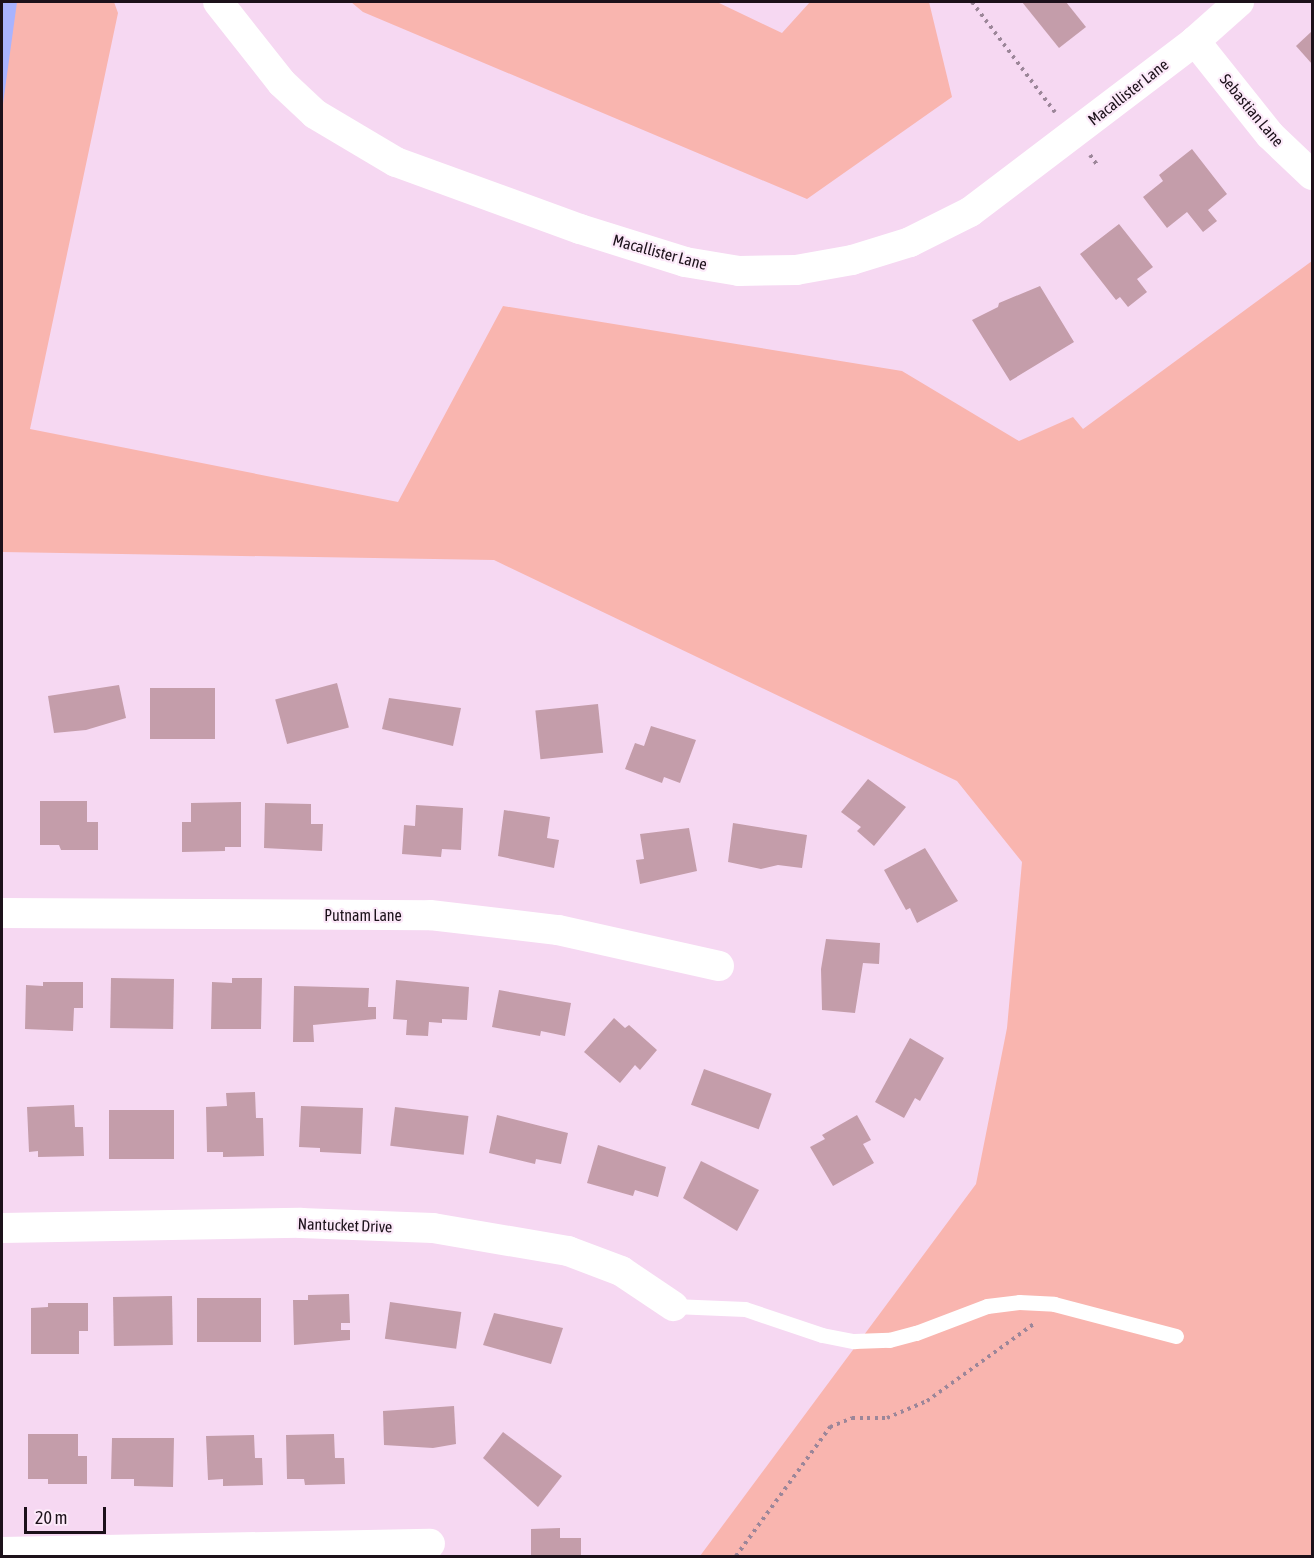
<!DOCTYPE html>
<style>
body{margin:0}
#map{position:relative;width:1314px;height:1558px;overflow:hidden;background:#f6d8f2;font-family:"Asap Condensed",sans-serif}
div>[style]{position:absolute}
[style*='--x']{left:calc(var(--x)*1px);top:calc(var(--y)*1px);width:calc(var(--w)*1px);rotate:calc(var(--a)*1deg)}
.green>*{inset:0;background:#f9b5af}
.water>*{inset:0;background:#a9b3ff}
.building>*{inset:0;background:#c49daa;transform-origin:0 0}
.path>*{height:4px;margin-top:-2px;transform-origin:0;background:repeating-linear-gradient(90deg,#9c8699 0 3px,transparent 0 7.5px)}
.lane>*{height:15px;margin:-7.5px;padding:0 7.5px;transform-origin:7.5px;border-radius:7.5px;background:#fff}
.street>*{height:30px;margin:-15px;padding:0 15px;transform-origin:15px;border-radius:15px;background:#fff}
span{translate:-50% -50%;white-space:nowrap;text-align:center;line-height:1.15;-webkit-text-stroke:4.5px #fce9f9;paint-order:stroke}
.street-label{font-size:16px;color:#1c111a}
.frame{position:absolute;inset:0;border:3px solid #1c111a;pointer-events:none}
.scale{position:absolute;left:24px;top:1507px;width:82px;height:27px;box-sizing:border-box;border:3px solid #1c111a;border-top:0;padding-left:8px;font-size:18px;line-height:21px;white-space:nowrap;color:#1c111a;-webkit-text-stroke:4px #fce9f9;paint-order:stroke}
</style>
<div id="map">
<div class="green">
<div style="clip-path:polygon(2px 2px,114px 2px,118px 13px,30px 429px,398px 502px,503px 306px,902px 371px,1019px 441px,1073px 417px,1083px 429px,1312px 261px,1312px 1556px,700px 1556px,976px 1184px,1007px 1028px,1022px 862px,957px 781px,494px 560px,2px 552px)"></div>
<div style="clip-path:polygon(351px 2px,717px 2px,782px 33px,810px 2px,929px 2px,952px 97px,807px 199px,363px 12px)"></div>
</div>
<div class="water">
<div style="clip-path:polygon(2px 2px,17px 2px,2px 111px)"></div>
</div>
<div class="building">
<div style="clip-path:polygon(1022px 2px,1066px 2px,1086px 27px,1059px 48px)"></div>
<div style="clip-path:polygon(1312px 31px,1312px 64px,1296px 46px)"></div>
<div style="clip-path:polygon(1192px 149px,1227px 194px,1208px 210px,1217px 221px,1203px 232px,1187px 212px,1167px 228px,1143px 197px,1163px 181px,1159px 175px)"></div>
<div style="clip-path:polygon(1119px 224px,1153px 267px,1137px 279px,1147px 292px,1128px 307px,1120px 297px,1116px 300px,1080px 254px)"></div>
<div style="clip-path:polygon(1040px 286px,1074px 342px,1010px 381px,972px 320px,998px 307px,999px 303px)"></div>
<div style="left:337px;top:683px;width:46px;height:64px;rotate:75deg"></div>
<div style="clip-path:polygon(119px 685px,126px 718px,86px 730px,54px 733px,48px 696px)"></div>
<div style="left:215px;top:688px;width:51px;height:65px;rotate:90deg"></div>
<div style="clip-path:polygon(389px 698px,461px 708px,453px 746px,382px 729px)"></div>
<div style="left:598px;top:704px;width:49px;height:63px;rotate:84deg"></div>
<div style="clip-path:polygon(651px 726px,696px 740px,680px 783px,664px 777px,662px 783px,625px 769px,635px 743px,644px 746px)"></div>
<div style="clip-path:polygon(868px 779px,906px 807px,874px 846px,857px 831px,861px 827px,841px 812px)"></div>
<div style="clip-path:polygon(40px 801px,87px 801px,87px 822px,98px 822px,98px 850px,61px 850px,59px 845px,40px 845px)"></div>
<div style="clip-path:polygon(241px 802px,241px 847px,225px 847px,225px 851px,182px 852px,182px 822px,191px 822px,191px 803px)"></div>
<div style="clip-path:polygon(265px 803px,311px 804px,311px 824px,323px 824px,322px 851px,264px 848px)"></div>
<div style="clip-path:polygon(416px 805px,463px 808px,461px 850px,442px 849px,441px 857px,402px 854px,404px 825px,415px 826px)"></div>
<div style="clip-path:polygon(504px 810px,550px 817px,547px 838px,559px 840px,554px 868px,498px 856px)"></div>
<div style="clip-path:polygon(733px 823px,807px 835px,802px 868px,778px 865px,761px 869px,728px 862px)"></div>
<div style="clip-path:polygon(689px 828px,697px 871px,640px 884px,636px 860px,644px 859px,640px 834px)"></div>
<div style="clip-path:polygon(925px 848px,958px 901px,917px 923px,910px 908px,906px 910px,884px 870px)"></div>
<div style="clip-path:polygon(826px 939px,880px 943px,879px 964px,863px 963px,855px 1013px,822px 1010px,821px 969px)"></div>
<div style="left:111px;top:978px;width:63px;height:50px;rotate:1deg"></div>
<div style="clip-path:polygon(232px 978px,262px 978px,261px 1029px,211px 1029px,212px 982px,232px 983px)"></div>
<div style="clip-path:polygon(396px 980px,469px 987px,467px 1020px,442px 1019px,442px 1023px,429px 1022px,428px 1036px,406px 1035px,407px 1020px,393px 1019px)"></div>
<div style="clip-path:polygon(43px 982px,83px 982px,83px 1008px,74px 1008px,73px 1031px,25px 1029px,26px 985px,43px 986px)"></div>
<div style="clip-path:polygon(294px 986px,369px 988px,368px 1007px,376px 1007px,376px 1019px,313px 1025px,314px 1042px,293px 1042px)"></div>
<div style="clip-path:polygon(499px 990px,571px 1003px,565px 1036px,541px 1031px,540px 1036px,492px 1027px)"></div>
<div style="clip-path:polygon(614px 1018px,625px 1028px,629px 1025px,657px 1050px,640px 1070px,635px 1065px,620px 1083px,584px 1052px)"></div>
<div style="clip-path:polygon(910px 1038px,944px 1058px,920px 1101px,915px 1098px,904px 1118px,875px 1102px)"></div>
<div style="left:704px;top:1069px;width:72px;height:38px;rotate:20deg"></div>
<div style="clip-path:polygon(255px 1092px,256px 1118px,263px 1118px,264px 1156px,223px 1157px,223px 1152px,207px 1152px,206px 1107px,227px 1106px,226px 1093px)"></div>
<div style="clip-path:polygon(74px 1105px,75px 1127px,83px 1127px,84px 1156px,38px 1157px,38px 1151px,29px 1152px,27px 1107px)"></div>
<div style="clip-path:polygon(301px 1106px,363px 1108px,361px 1154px,320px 1152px,320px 1148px,299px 1147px)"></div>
<div style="left:395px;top:1107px;width:74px;height:39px;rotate:7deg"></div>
<div style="left:109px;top:1110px;width:65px;height:49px"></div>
<div style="clip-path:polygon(497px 1115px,568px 1133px,561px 1164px,536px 1159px,535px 1164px,489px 1153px)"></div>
<div style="clip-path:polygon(857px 1115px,871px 1140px,863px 1144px,874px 1163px,833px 1186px,810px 1147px,825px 1139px,822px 1135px)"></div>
<div style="clip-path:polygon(598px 1145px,666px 1167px,658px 1197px,635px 1190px,633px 1196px,587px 1183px)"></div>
<div style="clip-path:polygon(701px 1161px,759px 1190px,737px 1231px,683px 1198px)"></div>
<div style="clip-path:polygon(349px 1294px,350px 1323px,341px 1323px,341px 1330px,350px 1330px,350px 1340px,294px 1345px,293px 1300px,308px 1300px,308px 1295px)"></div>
<div style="left:172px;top:1296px;width:49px;height:59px;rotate:89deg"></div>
<div style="left:261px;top:1298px;width:44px;height:64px;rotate:90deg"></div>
<div style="left:390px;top:1302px;width:72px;height:37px;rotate:8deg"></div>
<div style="clip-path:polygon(48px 1303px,88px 1303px,88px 1331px,79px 1331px,79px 1354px,31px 1354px,31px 1308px,48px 1307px)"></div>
<div style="clip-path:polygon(494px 1313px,563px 1328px,551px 1364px,483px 1345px)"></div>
<div style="clip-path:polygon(454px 1406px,456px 1444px,433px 1448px,384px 1445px,383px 1411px)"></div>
<div style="clip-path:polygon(503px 1432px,562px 1476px,538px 1507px,483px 1458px)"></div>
<div style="clip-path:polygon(28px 1434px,78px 1434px,78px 1456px,87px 1456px,87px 1484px,48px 1484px,48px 1479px,28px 1479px)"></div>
<div style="clip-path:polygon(334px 1434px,335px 1458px,344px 1458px,345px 1484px,305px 1485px,304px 1479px,287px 1479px,286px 1435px)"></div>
<div style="clip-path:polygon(254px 1435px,255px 1458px,262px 1458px,263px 1485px,223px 1486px,223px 1479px,208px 1480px,206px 1436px)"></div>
<div style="clip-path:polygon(112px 1438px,174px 1438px,173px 1487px,134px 1486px,134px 1479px,111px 1479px)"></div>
<div style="clip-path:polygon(560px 1528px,560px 1538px,581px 1538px,581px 1556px,531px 1556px,531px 1529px)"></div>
</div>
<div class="path">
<div style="--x:972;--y:2;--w:138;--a:53"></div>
<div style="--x:1090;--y:155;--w:14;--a:54"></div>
<div style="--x:736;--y:1556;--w:160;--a:-53.9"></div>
<div style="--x:830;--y:1427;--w:24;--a:-22"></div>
<div style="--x:852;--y:1418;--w:35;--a:0"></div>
<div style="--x:887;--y:1418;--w:43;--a:-23"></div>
<div style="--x:927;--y:1401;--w:133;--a:-35.8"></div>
</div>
<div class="lane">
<div style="--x:673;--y:1306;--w:72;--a:2.4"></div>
<div style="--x:745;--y:1309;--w:81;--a:18.7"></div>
<div style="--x:822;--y:1335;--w:33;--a:11"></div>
<div style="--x:854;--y:1341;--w:35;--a:-2"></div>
<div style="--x:889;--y:1340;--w:28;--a:-15"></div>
<div style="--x:916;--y:1333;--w:76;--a:-20.8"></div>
<div style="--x:987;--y:1306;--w:32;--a:-7"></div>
<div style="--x:1019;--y:1302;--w:35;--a:3"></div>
<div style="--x:1054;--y:1304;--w:126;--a:14.7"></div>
</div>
<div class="street">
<div style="--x:218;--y:2;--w:103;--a:51.7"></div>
<div style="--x:282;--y:83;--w:45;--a:43.2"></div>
<div style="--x:315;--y:114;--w:94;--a:30.7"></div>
<div style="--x:396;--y:162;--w:196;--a:20"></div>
<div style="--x:580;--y:229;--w:110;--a:17.4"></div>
<div style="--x:685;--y:262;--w:55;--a:9.5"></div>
<div style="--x:739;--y:271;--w:57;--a:-1"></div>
<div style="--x:796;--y:270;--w:57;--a:-10.1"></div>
<div style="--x:852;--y:260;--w:61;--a:-17.2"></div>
<div style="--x:910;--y:242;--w:67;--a:-26.6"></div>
<div style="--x:970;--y:212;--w:283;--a:-37.2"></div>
<div style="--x:1195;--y:41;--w:59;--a:-41.6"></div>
<div style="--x:1195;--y:41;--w:120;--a:51.4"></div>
<div style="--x:1270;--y:135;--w:58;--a:43.6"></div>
<div style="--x:2;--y:913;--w:428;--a:0.3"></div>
<div style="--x:430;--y:915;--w:129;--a:6.7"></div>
<div style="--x:558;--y:930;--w:165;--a:12.6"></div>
<div style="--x:2;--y:1228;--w:299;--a:-1"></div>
<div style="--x:301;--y:1223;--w:132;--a:2.2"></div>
<div style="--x:433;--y:1228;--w:137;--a:9.7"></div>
<div style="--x:568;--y:1251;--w:57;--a:20.7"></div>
<div style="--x:621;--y:1271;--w:63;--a:33.9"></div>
<div style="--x:2;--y:1552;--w:428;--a:-1.1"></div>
</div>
<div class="street-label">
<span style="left:1128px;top:92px;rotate:-38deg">Macallister Lane</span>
<span style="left:1252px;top:110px;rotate:50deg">Sebastian Lane</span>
<span style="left:660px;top:252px;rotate:15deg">Macallister Lane</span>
<span style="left:363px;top:915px">Putnam Lane</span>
<span style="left:345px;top:1225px;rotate:2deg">Nantucket Drive</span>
</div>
<div class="frame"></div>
<div class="scale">20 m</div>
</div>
